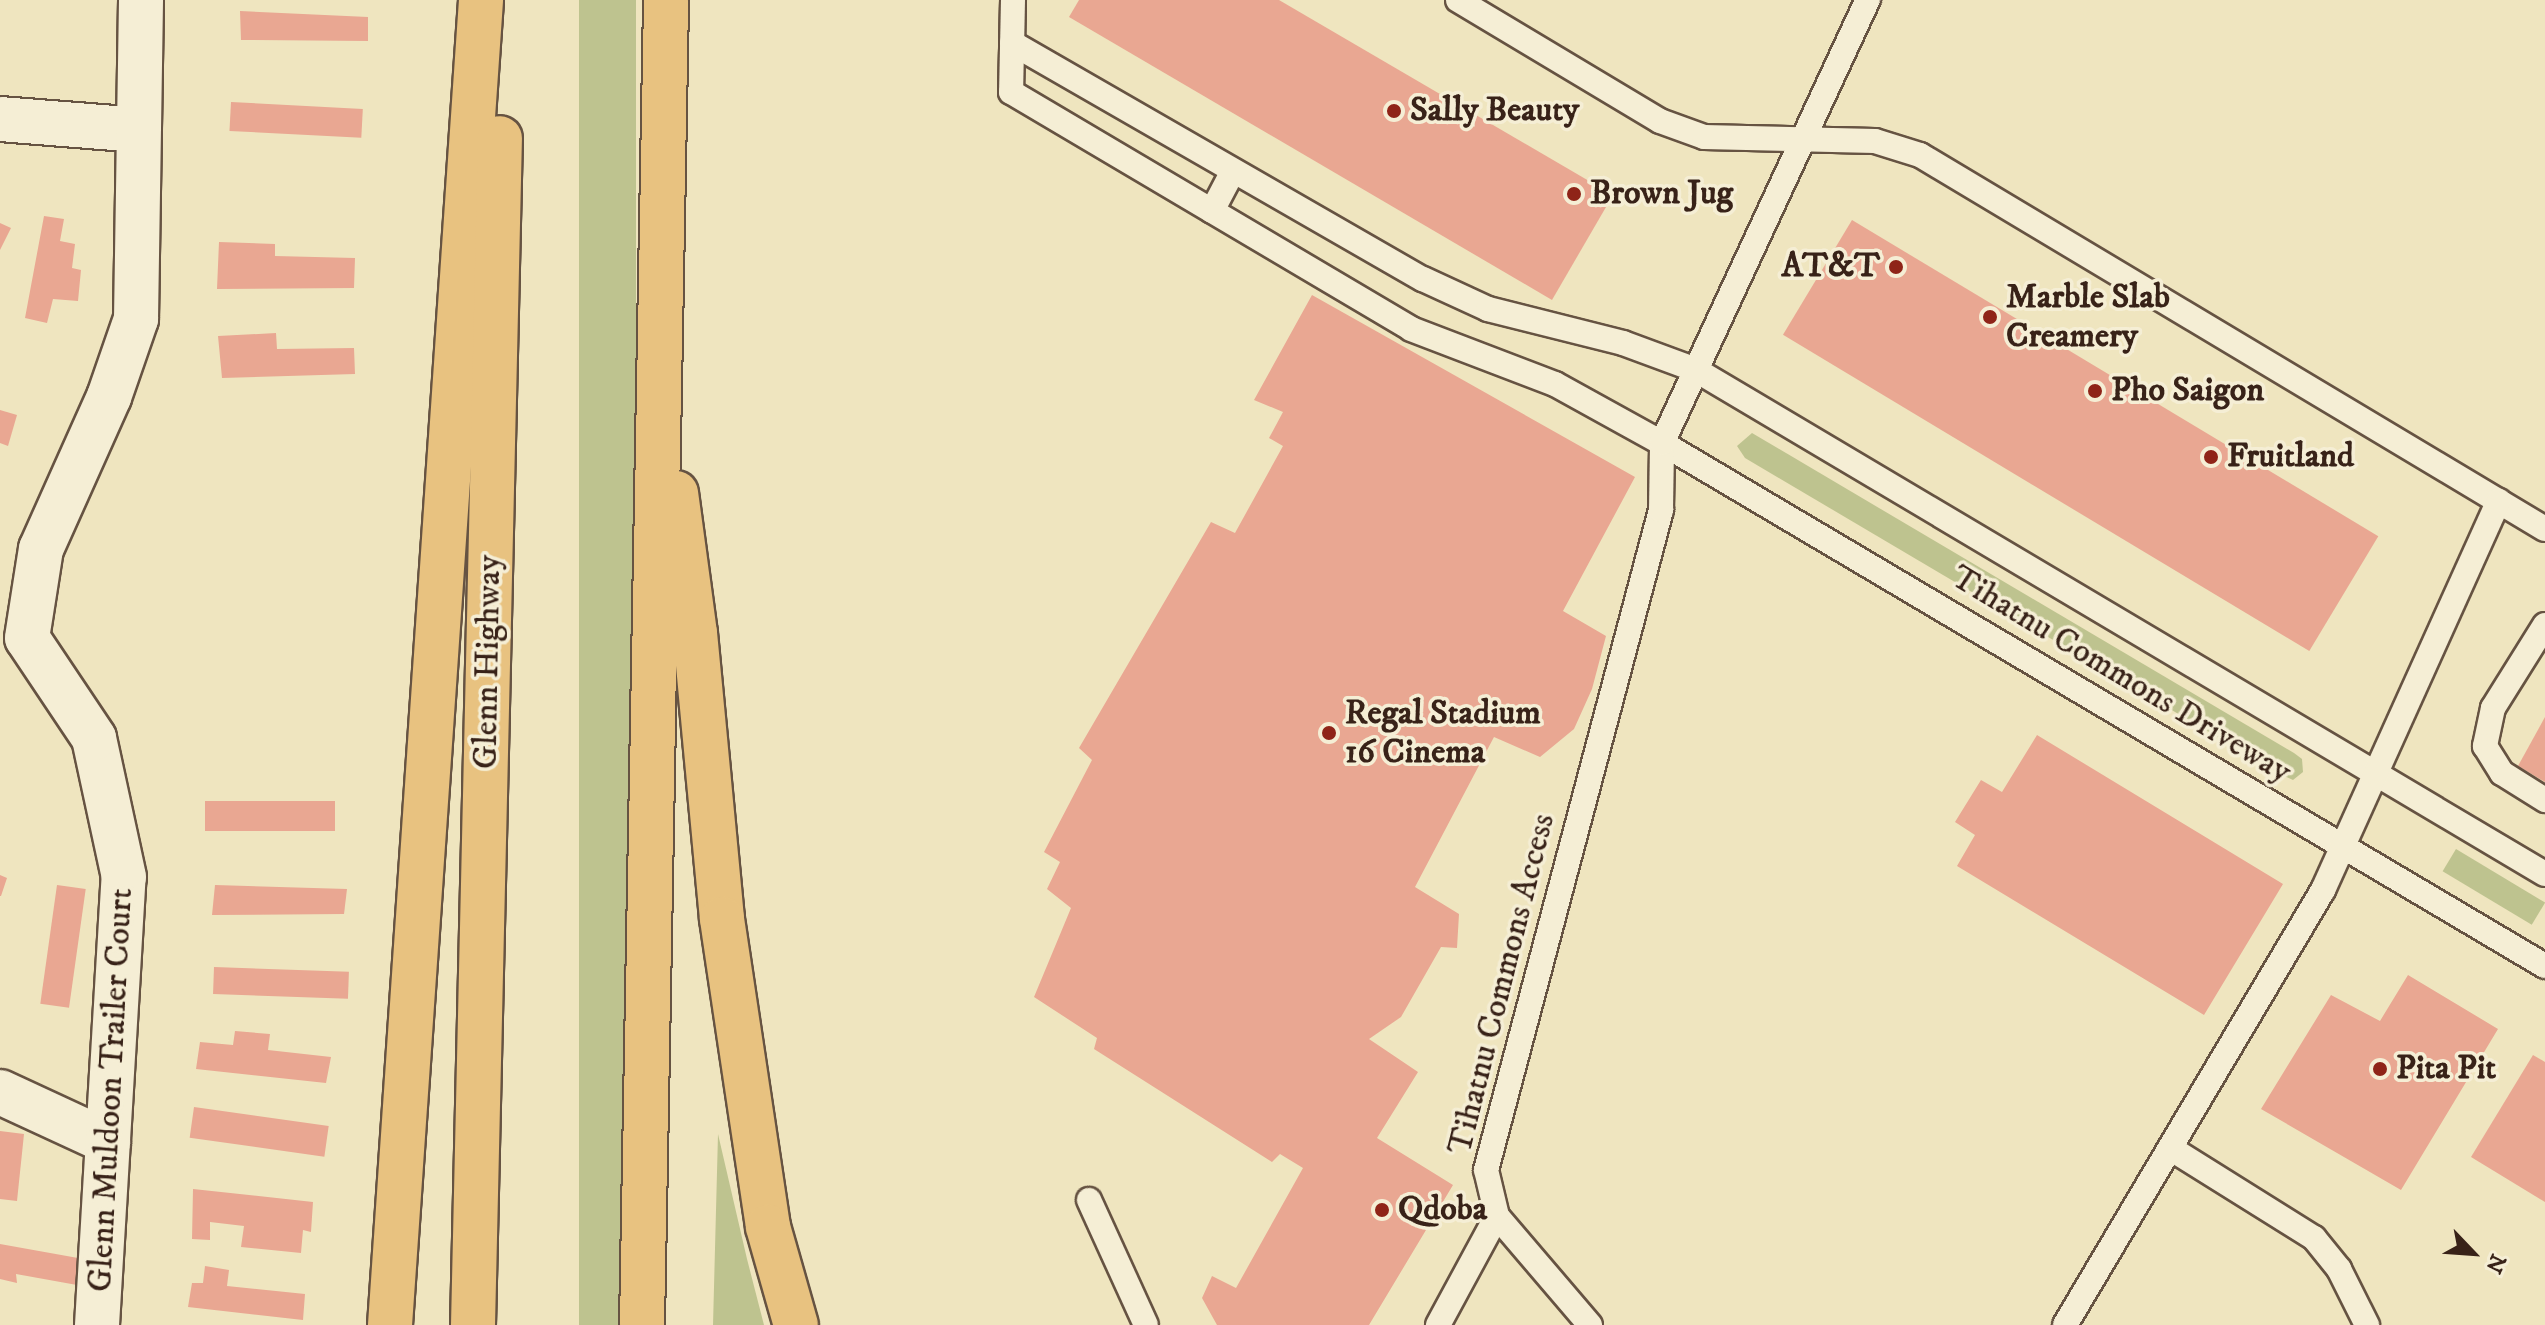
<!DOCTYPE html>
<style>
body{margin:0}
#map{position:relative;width:2545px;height:1325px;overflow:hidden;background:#efe5bf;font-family:"IM FELL DW Pica",serif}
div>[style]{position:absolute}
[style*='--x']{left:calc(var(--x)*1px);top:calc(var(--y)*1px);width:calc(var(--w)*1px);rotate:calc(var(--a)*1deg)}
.green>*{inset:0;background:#bec38f;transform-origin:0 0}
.building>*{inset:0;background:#e9a792;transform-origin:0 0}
.roads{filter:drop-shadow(2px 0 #665342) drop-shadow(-2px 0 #665342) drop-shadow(0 2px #665342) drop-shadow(0 -2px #665342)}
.lane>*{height:24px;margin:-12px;padding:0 12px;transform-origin:12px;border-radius:12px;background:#f5eed5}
.street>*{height:44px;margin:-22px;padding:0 22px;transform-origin:22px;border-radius:22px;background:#f5eed5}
.highway>*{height:44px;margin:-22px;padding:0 22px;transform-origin:22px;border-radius:22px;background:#e8c280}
.dots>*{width:22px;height:22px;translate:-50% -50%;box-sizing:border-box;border:4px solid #f5eed5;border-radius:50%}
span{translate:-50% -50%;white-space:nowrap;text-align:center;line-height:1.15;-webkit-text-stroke:7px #f5eed5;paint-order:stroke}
.poi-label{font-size:34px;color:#382218;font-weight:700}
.left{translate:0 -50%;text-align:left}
.right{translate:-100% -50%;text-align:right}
.street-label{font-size:34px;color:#382218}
.north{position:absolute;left:2433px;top:1213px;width:80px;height:80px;-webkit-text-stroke:6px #f5eed5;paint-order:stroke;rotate:115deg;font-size:22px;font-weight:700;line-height:32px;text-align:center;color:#382218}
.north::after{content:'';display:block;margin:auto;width:28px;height:36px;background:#382218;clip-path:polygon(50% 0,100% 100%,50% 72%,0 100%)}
</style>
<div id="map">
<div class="green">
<div style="left:579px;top:0;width:57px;height:1326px"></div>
<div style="clip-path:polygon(1752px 433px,2294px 753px,2302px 759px,2303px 772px,2293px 780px,2280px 774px,1745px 458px,1737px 446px)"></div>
<div style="left:2456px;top:849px;width:104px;height:26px;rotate:31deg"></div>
<div style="clip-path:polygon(718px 1134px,747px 1259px,764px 1325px,713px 1325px)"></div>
</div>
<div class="building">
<div style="clip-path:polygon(1079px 0,1279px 0,1613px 195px,1552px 300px,1069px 17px)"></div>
<div style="clip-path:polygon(240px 11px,368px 17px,368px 41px,241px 40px)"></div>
<div style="left:231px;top:102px;width:132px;height:29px;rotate:3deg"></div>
<div style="clip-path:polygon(44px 216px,64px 219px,60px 241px,75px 244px,72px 268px,81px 270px,78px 301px,53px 299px,47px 323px,25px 318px)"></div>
<div style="left:1852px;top:220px;width:614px;height:134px;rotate:31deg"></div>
<div style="clip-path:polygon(0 223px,11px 228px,0 250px)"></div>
<div style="clip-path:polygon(219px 242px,275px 244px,275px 256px,355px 258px,354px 288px,217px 289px)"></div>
<div style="clip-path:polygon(1312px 295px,1635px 477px,1563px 611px,1606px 636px,1592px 689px,1574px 729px,1540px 757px,1494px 737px,1415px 887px,1459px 914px,1457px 948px,1441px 947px,1401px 1017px,1369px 1039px,1418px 1072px,1377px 1138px,1453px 1185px,1369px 1325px,1217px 1325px,1202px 1298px,1212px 1276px,1236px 1288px,1303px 1168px,1280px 1154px,1272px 1162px,1094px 1049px,1097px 1038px,1034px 997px,1071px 908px,1047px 889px,1060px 862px,1044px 852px,1092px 760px,1079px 748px,1211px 522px,1235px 533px,1283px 446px,1269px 438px,1283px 412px,1254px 400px)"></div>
<div style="clip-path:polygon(276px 333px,277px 349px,354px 348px,355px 374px,222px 378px,218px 336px)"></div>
<div style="clip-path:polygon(0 410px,17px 415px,8px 446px,0 443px)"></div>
<div style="clip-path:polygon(2545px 717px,2545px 782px,2518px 766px)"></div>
<div style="clip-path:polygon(2037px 735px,2283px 884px,2204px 1015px,1957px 866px,1975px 835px,1955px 822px,1981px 780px,2002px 792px)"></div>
<div style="left:335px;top:801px;width:30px;height:130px;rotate:90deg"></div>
<div style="clip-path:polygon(0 875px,7px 878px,1px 896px,0 896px)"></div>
<div style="left:57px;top:885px;width:29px;height:120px;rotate:8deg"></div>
<div style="clip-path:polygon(215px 885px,347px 889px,344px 914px,212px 915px)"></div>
<div style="left:214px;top:967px;width:135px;height:27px;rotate:2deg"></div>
<div style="clip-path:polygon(2408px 975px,2498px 1029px,2401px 1190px,2261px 1109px,2331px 995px,2380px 1021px)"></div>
<div style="clip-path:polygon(235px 1031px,270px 1034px,268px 1050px,331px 1057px,326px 1083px,196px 1069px,200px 1042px,233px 1045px)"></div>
<div style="clip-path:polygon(2533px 1055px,2545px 1062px,2545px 1202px,2471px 1157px)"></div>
<div style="left:194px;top:1107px;width:136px;height:31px;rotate:8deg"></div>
<div style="clip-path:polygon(0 1131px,24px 1134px,17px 1201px,0 1199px)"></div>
<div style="clip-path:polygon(193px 1189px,313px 1202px,311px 1232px,303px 1230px,301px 1253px,241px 1247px,244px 1226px,210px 1222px,210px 1240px,192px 1239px)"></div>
<div style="clip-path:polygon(0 1244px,78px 1258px,77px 1285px,16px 1274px,17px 1283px,0 1279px)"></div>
<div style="clip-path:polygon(205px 1266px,229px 1270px,227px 1286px,305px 1294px,303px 1320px,188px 1307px,192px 1283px,203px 1283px)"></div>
</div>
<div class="roads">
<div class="lane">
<div style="--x:1013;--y:0;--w:92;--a:91.2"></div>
<div style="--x:1011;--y:92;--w:465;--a:30.6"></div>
<div style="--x:1411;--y:329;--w:154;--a:20.9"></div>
<div style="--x:1555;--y:384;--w:122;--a:28.9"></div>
<div style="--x:1662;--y:443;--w:1026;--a:30.64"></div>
<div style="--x:1458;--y:0;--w:235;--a:30.9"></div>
<div style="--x:1660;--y:121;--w:47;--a:20"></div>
<div style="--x:1704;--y:137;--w:171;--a:1.3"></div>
<div style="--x:1875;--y:141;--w:47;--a:17.3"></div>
<div style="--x:1920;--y:155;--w:728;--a:30.9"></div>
<div style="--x:1012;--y:43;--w:474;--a:29.9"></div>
<div style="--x:1423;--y:279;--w:72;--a:24.8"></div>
<div style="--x:1488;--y:309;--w:139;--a:14.1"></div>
<div style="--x:1623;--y:343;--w:78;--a:20.3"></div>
<div style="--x:1696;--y:370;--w:987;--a:30.7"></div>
<div style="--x:1212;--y:211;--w:45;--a:-62.3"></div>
<div style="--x:2545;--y:625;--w:98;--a:122.1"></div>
<div style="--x:2493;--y:708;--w:39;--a:102"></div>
<div style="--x:2485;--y:746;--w:32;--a:58"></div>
<div style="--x:2502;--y:773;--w:51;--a:32.1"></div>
<div style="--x:2170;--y:1148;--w:170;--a:32"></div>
<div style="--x:2314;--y:1238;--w:40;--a:51"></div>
<div style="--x:2339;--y:1269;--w:63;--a:63.4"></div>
<div style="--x:1089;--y:1200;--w:137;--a:65.5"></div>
<div style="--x:1438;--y:1325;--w:124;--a:-61.6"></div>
<div style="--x:1590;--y:1325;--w:143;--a:-130.5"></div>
<div style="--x:1497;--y:1216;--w:47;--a:-103.4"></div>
<div style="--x:1486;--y:1170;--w:683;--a:-75.15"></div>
<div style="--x:1661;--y:510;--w:67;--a:-89.1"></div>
<div style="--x:1662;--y:443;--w:489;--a:-65.1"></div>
<div style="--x:2065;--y:1325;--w:506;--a:-59.33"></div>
<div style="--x:2323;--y:890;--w:427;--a:-65.7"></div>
</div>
<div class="street">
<div style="--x:0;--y:119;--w:139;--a:4.5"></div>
<div style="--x:0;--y:1092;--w:119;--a:24.8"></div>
<div style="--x:97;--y:1325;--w:449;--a:-86.6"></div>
<div style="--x:124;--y:877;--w:142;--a:-102.2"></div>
<div style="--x:94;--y:738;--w:120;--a:-123.8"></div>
<div style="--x:27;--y:638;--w:90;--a:-81.1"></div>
<div style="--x:41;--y:549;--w:167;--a:-65.9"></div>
<div style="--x:109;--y:397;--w:83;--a:-70.9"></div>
<div style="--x:136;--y:319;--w:319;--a:-89.1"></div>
</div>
<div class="highway">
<div style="--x:676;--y:493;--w:141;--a:82.3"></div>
<div style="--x:695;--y:633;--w:287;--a:84.6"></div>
<div style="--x:722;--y:919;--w:311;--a:81.5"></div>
<div style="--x:768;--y:1227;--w:102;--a:74.1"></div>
<div style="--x:390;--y:1325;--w:1328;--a:-86.07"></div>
<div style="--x:473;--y:1325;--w:1187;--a:-88.7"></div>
<div style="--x:642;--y:1325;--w:1325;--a:-88.96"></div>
</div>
</div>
<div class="dots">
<div style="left:1394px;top:111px;background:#8f2418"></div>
<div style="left:1574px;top:194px;background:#8f2418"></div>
<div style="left:1896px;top:267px;background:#8f2418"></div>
<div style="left:1990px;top:317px;background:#8f2418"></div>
<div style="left:2095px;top:391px;background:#8f2418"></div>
<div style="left:2211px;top:457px;background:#8f2418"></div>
<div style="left:1329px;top:733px;background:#8f2418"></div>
<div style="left:2380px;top:1069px;background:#8f2418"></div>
<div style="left:1382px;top:1210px;background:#8f2418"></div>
</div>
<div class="poi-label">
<span class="left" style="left:1410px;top:111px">Sally Beauty</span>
<span class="left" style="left:1590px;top:194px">Brown Jug</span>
<span class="right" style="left:1880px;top:267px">AT&amp;T</span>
<span class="left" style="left:2006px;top:317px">Marble Slab<br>Creamery</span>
<span class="left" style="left:2111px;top:391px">Pho Saigon</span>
<span class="left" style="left:2227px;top:457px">Fruitland</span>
<span class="left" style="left:1345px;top:733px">Regal Stadium<br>16 Cinema</span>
<span class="left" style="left:2396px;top:1069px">Pita Pit</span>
<span class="left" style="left:1398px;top:1210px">Qdoba</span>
</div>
<div class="street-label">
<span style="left:488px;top:662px;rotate:-89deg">Glenn Highway</span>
<span style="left:2121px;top:675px;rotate:31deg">Tihatnu Commons Driveway</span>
<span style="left:1502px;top:984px;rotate:-76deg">Tihatnu Commons Access</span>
<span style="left:111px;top:1090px;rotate:-87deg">Glenn Muldoon Trailer Court</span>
</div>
<div class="north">N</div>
</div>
